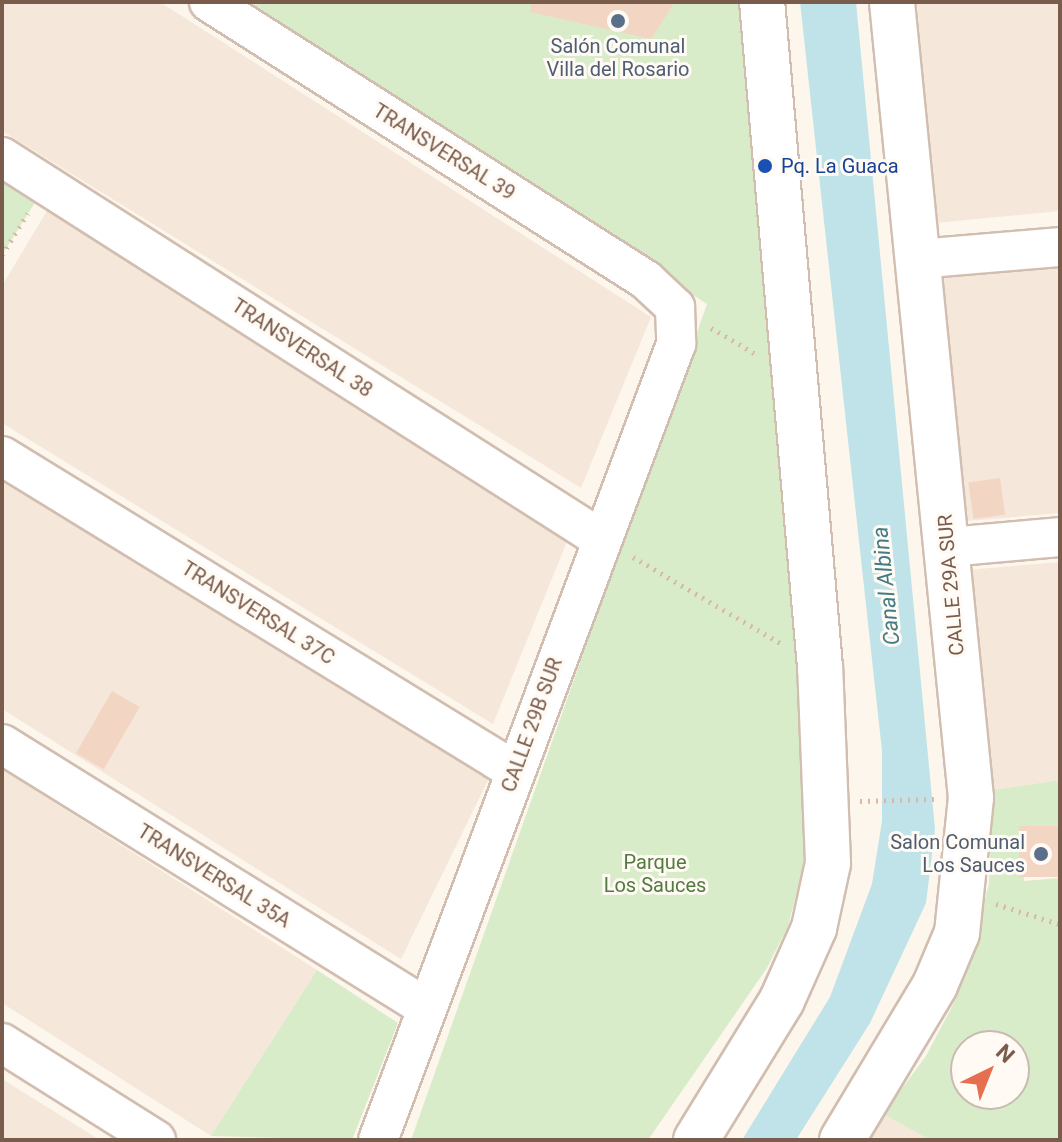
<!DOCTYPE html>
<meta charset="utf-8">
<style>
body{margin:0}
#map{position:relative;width:1062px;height:1142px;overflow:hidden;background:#fdf6ec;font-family:Roboto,sans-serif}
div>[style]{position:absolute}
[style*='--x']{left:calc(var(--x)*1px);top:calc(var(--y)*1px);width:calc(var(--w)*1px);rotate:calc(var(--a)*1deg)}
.residential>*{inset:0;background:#f5e8da}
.green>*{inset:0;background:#d8ecc9}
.water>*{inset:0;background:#bfe3e8}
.building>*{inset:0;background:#f3d5c3;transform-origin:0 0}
.path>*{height:5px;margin-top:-2.5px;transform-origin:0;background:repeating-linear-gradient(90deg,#d9b8a5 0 2px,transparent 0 8px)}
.roads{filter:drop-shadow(2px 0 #d1beb0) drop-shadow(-2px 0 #d1beb0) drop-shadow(0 2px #d1beb0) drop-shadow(0 -2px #d1beb0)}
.minor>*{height:38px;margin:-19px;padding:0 19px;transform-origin:19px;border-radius:19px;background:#fff}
.tertiary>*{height:44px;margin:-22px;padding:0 22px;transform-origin:22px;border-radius:22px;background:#fff}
.dots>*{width:22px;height:22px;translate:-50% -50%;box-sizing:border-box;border:4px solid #fffaf3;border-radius:50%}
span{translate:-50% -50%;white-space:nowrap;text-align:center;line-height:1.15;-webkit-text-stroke:6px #fffaf3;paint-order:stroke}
.service-label{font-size:20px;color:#4e5e75}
.right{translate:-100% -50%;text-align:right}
.street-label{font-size:20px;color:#7a5c4d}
.transit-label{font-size:20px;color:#164399}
.left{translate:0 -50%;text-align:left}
.park-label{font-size:20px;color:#537a41}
.water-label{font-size:22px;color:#437c86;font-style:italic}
.frame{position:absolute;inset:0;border:4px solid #7a5c4d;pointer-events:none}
.north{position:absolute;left:950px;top:1030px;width:80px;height:80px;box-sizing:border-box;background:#fffaf3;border:2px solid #cabbb1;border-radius:50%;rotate:43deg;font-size:22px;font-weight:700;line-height:32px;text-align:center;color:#7a5c4d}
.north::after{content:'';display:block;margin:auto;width:28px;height:36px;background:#e76f51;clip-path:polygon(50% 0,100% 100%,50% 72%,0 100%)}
</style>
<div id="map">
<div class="residential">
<div style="clip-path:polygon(2px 2px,160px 2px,651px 317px,581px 488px,2px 131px)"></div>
<div style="clip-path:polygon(917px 2px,1060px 2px,1060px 211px,935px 223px)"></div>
<div style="clip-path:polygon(48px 209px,568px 539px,493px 724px,2px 423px,2px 286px)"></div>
<div style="clip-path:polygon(1060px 267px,1060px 513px,968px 521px,937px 278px)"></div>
<div style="clip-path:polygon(2px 476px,490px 776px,401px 959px,2px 709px)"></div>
<div style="clip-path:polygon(1060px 562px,1060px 780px,992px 790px,967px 570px)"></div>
<div style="clip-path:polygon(2px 769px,317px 970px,211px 1136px,2px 1003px)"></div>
<div style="clip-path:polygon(2px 1079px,100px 1140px,2px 1140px)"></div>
<div style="clip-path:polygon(883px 1114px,930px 1140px,868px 1140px)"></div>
</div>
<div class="green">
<div style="clip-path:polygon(238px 2px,747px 2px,807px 788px,803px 868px,788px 926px,767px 968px,648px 1140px,411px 1140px,707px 304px)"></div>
<div style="clip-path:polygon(2px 180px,36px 201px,2px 255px)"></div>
<div style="clip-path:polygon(evenodd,1060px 780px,1060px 826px,1020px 830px,1024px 881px,1060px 878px,1060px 1140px,930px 1140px,883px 1114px,926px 1056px,957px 997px,989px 884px,992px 790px,1060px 780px,966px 1046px,1014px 1046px,1014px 1094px,966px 1094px,966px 1046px)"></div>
<div style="clip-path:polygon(317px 970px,398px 1023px,352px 1140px,211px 1136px)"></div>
</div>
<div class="water">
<div style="clip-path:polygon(800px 2px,856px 2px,935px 829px,926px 903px,870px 1023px,796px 1140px,742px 1140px,830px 997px,872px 884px,882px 821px,882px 751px)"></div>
</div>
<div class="building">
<div style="clip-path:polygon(532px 2px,673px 2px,673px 5px,651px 39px,530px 12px)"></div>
<div style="left:1000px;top:478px;width:37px;height:32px;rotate:82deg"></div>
<div style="left:112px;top:691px;width:32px;height:72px;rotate:30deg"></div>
<div style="left:1060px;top:826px;width:51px;height:41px;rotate:90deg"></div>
</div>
<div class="path">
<div style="--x:2;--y:255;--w:49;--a:-58.2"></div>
<div style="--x:711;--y:328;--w:50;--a:30.2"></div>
<div style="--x:633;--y:557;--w:170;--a:30.3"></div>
<div style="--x:860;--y:801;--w:74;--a:-1.5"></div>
<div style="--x:996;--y:904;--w:67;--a:17.4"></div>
</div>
<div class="roads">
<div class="minor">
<div style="--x:209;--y:2;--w:518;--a:32.46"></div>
<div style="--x:646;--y:280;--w:40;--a:43"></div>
<div style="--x:675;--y:307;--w:37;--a:88"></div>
<div style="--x:676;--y:344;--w:850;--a:110.52"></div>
<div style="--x:2;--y:157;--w:710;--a:32.53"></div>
<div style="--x:917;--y:259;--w:144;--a:-4.8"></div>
<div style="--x:2;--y:456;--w:602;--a:31.55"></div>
<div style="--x:949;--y:547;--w:111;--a:-5.1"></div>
<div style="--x:2;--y:744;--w:500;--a:31.85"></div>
<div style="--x:2;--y:1043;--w:182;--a:32.2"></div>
</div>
<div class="tertiary">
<div style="--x:696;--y:1140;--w:164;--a:-58.4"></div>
<div style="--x:782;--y:1000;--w:79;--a:-66"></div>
<div style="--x:814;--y:928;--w:66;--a:-77.8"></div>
<div style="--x:828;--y:863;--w:196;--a:-92.3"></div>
<div style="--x:820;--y:667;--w:668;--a:-94.98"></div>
<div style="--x:842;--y:1140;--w:181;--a:-59"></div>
<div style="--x:935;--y:985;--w:56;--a:-67.1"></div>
<div style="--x:957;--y:933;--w:136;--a:-84.1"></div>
<div style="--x:971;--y:798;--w:800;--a:-95.67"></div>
</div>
</div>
<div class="dots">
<div style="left:618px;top:21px;background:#5c6f8a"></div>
<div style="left:765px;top:166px;background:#1a4fb4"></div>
<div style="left:1041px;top:854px;background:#5c6f8a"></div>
</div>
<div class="service-label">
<span style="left:618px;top:58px">Salón Comunal<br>Villa del Rosario</span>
<span class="right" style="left:1025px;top:854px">Salon Comunal<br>Los Sauces</span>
</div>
<div class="street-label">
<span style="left:444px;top:152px;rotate:32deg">TRANSVERSAL 39</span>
<span style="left:302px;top:348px;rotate:33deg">TRANSVERSAL 38</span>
<span style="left:951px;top:585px;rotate:-95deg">CALLE 29A SUR</span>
<span style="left:258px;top:613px;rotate:32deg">TRANSVERSAL 37C</span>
<span style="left:532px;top:725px;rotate:-70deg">CALLE 29B SUR</span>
<span style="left:214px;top:876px;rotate:32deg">TRANSVERSAL 35A</span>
</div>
<div class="transit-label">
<span class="left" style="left:781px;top:166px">Pq. La Guaca</span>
</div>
<div class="park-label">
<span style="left:655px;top:874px">Parque<br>Los Sauces</span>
</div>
<div class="water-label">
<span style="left:886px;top:586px;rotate:-96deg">Canal Albina</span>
</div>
<div class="frame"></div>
<div class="north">N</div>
</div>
